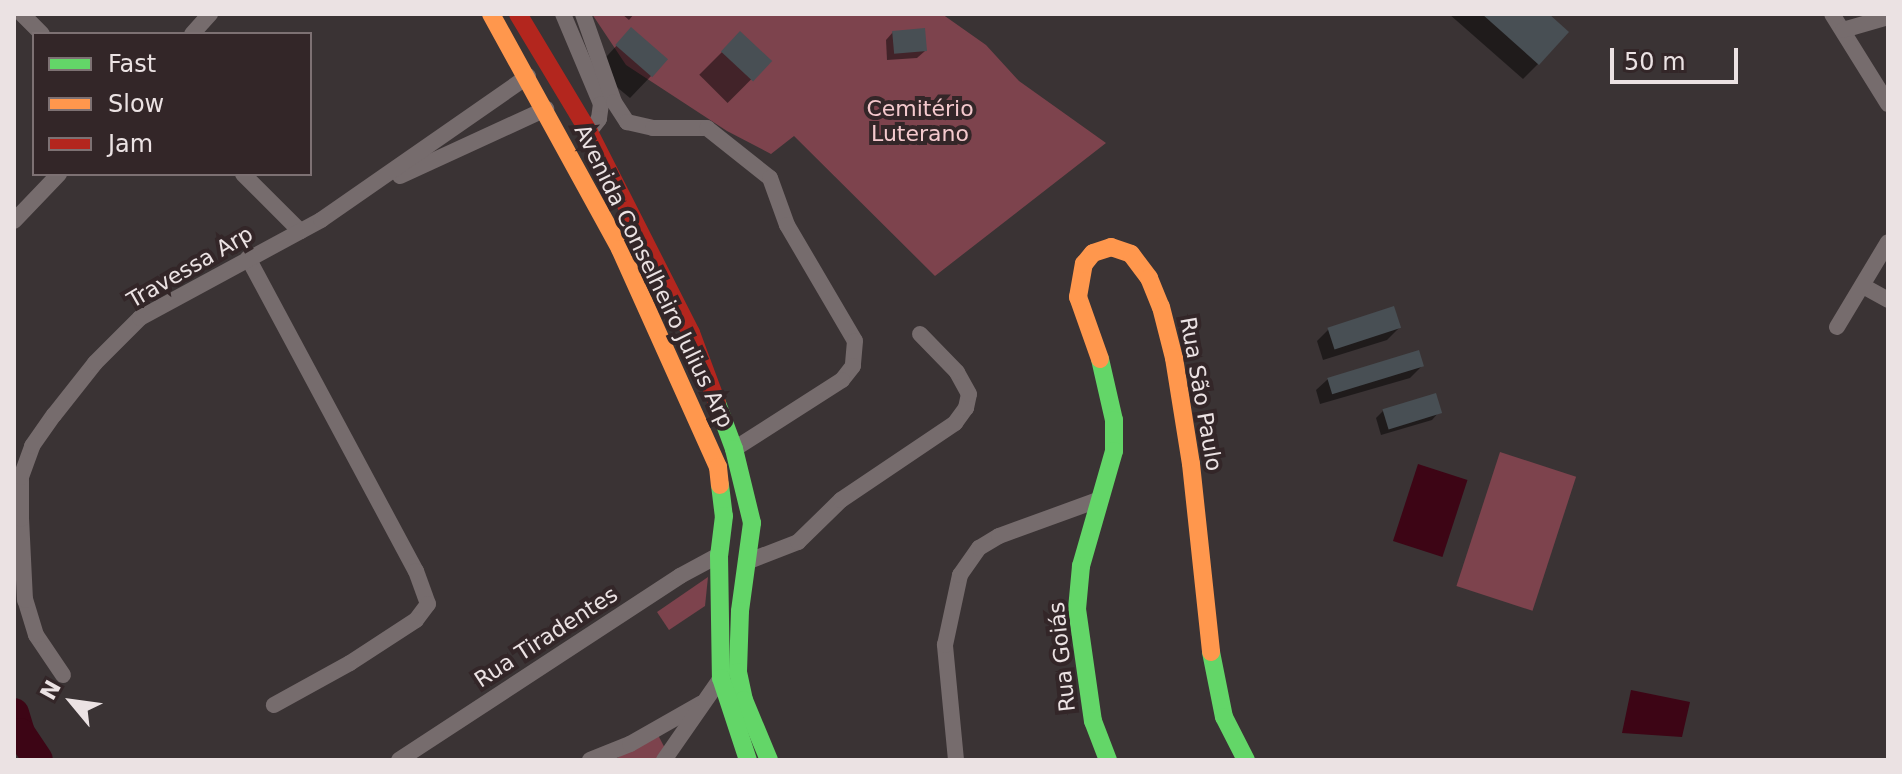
<!DOCTYPE html>
<meta charset="utf-8">
<style>
body{margin:0}
#map{position:relative;width:1902px;height:774px;overflow:hidden;background:#3a3334;font-family:"DejaVu Sans",sans-serif}
div>[style]{position:absolute}
[style*='--x']{left:calc(var(--x)*1px);top:calc(var(--y)*1px);width:calc(var(--w)*1px);rotate:calc(var(--a)*1deg)}
.green>*{inset:0;background:#7d434d;transform-origin:0 0}
.water>*{inset:0;background:#3d0515;transform-origin:0 0}
.shadow>*{inset:0;background:#0007;transform-origin:0 0}
.river>*{height:30px;margin:-15px;padding:0 15px;transform-origin:15px;border-radius:15px;background:#3d0515}
.building>*{inset:0;background:#484f54;transform-origin:0 0}
.street>*{height:16px;margin:-8px;padding:0 8px;transform-origin:8px;border-radius:8px;background:#766c6d}
.fast>*{height:18px;margin:-9px;padding:0 9px;transform-origin:9px;border-radius:9px;background:#63d668}
.slow>*{height:18px;margin:-9px;padding:0 9px;transform-origin:9px;border-radius:9px;background:#ff974d}
.jam>*{height:18px;margin:-9px;padding:0 9px;transform-origin:9px;border-radius:9px;background:#b3261e}
span{translate:-50% -50%;white-space:nowrap;text-align:center;line-height:1.15;-webkit-text-stroke:8px #332628;paint-order:stroke}
.park-label{font-size:22px;color:#f4c9cd}
.street-label{font-size:22px;color:#ebe2e3}
.frame{position:absolute;inset:0;border:16px solid #ebe2e3;pointer-events:none}
.legend{position:absolute;left:32px;top:32px;width:280px;height:144px;box-sizing:border-box;background:#332628;border:2px solid #7d7173;margin:0;padding:10px 14px;list-style:none;font-size:24px;color:#ebe2e3}
.legend li{display:flex;align-items:center;gap:16px;height:40px}
.legend b{width:40px;border:2px solid #7d7173}
.north{position:absolute;left:32px;top:662px;width:80px;height:80px;-webkit-text-stroke:6px #332628;paint-order:stroke;rotate:299deg;font-size:22px;font-weight:700;line-height:32px;text-align:center;color:#ebe2e3}
.north::after{content:'';display:block;margin:auto;width:28px;height:36px;background:#ebe2e3;clip-path:polygon(50% 0,100% 100%,50% 72%,0 100%)}
.scale{position:absolute;left:1610px;top:48px;width:128px;height:36px;box-sizing:border-box;border:4px solid #ebe2e3;border-top:0;padding-left:10px;font-size:24px;line-height:28px;white-space:nowrap;color:#ebe2e3;-webkit-text-stroke:6px #332628;paint-order:stroke}
</style>
<div id="map">
<div class="green">
<div style="clip-path:polygon(592px 14px,942px 14px,986px 45px,1019px 81px,1106px 143px,935px 276px,794px 136px,771px 154px,727px 131px,626px 65px)"></div>
<div style="left:1500px;top:452px;width:80px;height:141px;rotate:18deg"></div>
<div style="clip-path:polygon(708px 577px,705px 606px,669px 630px,657px 612px)"></div>
<div style="clip-path:polygon(657px 733px,671px 760px,614px 760px)"></div>
</div>
<div class="water">
<div style="left:1418px;top:464px;width:52px;height:81px;rotate:18deg"></div>
<div style="clip-path:polygon(1631px 690px,1690px 702px,1682px 737px,1622px 733px)"></div>
</div>
<div class="shadow">
<div style="clip-path:polygon(622px 14px,634px 14px,629px 20px)"></div>
<div style="clip-path:polygon(1449px 14px,1546px 14px,1538px 64px,1523px 79px)"></div>
<div style="clip-path:polygon(631px 30px,652px 75px,630px 98px,595px 69px)"></div>
<div style="clip-path:polygon(893px 32px,925px 51px,917px 58px,887px 60px,886px 40px)"></div>
<div style="left:741px;top:33px;width:40px;height:59px;rotate:45deg"></div>
<div style="clip-path:polygon(1399px 328px,1387px 340px,1323px 360px,1317px 341px,1329px 329px)"></div>
<div style="clip-path:polygon(1422px 366px,1410px 378px,1320px 404px,1316px 390px,1328px 379px)"></div>
<div style="clip-path:polygon(1384px 410px,1439px 412px,1432px 420px,1381px 435px,1376px 418px)"></div>
</div>
<div class="river">
<div style="--x:14;--y:713;--w:21;--a:73"></div>
<div style="--x:20;--y:733;--w:32;--a:56"></div>
</div>
<div class="building">
<div style="clip-path:polygon(1482px 14px,1549px 14px,1569px 32px,1539px 65px)"></div>
<div style="left:631px;top:27px;width:49px;height:24px;rotate:41deg"></div>
<div style="left:925px;top:28px;width:23px;height:33px;rotate:85deg"></div>
<div style="left:740px;top:31px;width:44px;height:28px;rotate:43deg"></div>
<div style="left:1394px;top:306px;width:23px;height:70px;rotate:72deg"></div>
<div style="left:1419px;top:350px;width:17px;height:96px;rotate:73deg"></div>
<div style="left:1436px;top:393px;width:21px;height:56px;rotate:73deg"></div>
</div>
<div class="street">
<div style="--x:22;--y:14;--w:28;--a:45"></div>
<div style="--x:563;--y:14;--w:98;--a:67.1"></div>
<div style="--x:601;--y:104;--w:15;--a:98"></div>
<div style="--x:599;--y:119;--w:16;--a:128"></div>
<div style="--x:583;--y:14;--w:93;--a:70.6"></div>
<div style="--x:614;--y:102;--w:24;--a:57"></div>
<div style="--x:627;--y:122;--w:27;--a:13"></div>
<div style="--x:653;--y:128;--w:54;--a:0"></div>
<div style="--x:707;--y:128;--w:80;--a:38.4"></div>
<div style="--x:770;--y:178;--w:50;--a:70.1"></div>
<div style="--x:787;--y:225;--w:134;--a:59.6"></div>
<div style="--x:855;--y:341;--w:25;--a:95"></div>
<div style="--x:853;--y:366;--w:18;--a:128"></div>
<div style="--x:842;--y:380;--w:128;--a:147.4"></div>
<div style="--x:1832;--y:14;--w:106;--a:58.1"></div>
<div style="--x:1843;--y:30;--w:47;--a:-16.1"></div>
<div style="--x:192;--y:34;--w:27;--a:-48"></div>
<div style="--x:243;--y:174;--w:81;--a:45"></div>
<div style="--x:400;--y:176;--w:161;--a:-24.7"></div>
<div style="--x:14;--y:221;--w:65;--a:-46.2"></div>
<div style="--x:248;--y:258;--w:355;--a:61.8"></div>
<div style="--x:416;--y:571;--w:35;--a:70"></div>
<div style="--x:428;--y:604;--w:20;--a:127"></div>
<div style="--x:416;--y:620;--w:79;--a:146.9"></div>
<div style="--x:350;--y:663;--w:87;--a:151.1"></div>
<div style="--x:1863;--y:286;--w:29;--a:29"></div>
<div style="--x:1837;--y:327;--w:99;--a:-59"></div>
<div style="--x:749;--y:561;--w:53;--a:-21.2"></div>
<div style="--x:798;--y:542;--w:60;--a:-44.3"></div>
<div style="--x:841;--y:500;--w:138;--a:-34"></div>
<div style="--x:955;--y:423;--w:19;--a:-54"></div>
<div style="--x:966;--y:408;--w:14;--a:-78"></div>
<div style="--x:969;--y:394;--w:25;--a:-119"></div>
<div style="--x:957;--y:372;--w:53;--a:-134.2"></div>
<div style="--x:63;--y:675;--w:48;--a:-124"></div>
<div style="--x:36;--y:635;--w:37;--a:-107"></div>
<div style="--x:25;--y:600;--w:81;--a:-92.8"></div>
<div style="--x:21;--y:519;--w:42;--a:-90"></div>
<div style="--x:21;--y:477;--w:33;--a:-70"></div>
<div style="--x:32;--y:446;--w:38;--a:-55"></div>
<div style="--x:54;--y:415;--w:66;--a:-51.7"></div>
<div style="--x:95;--y:363;--w:64;--a:-45"></div>
<div style="--x:140;--y:318;--w:206;--a:-28.4"></div>
<div style="--x:321;--y:220;--w:252;--a:-34.8"></div>
<div style="--x:399;--y:760;--w:336;--a:-33.2"></div>
<div style="--x:680;--y:576;--w:44;--a:-28.3"></div>
<div style="--x:590;--y:760;--w:43;--a:-21.8"></div>
<div style="--x:630;--y:744;--w:81;--a:-29.7"></div>
<div style="--x:664;--y:760;--w:100;--a:-55.2"></div>
<div style="--x:956;--y:760;--w:116;--a:-95.5"></div>
<div style="--x:945;--y:645;--w:72;--a:-77.9"></div>
<div style="--x:960;--y:575;--w:33;--a:-55"></div>
<div style="--x:979;--y:548;--w:23;--a:-31"></div>
<div style="--x:999;--y:536;--w:105;--a:-20"></div>
</div>
<div class="fast">
<div style="--x:1100;--y:359;--w:63;--a:77.1"></div>
<div style="--x:1114;--y:420;--w:31;--a:90"></div>
<div style="--x:1114;--y:451;--w:120;--a:106"></div>
<div style="--x:1081;--y:566;--w:43;--a:95.3"></div>
<div style="--x:1077;--y:609;--w:113;--a:81.9"></div>
<div style="--x:1093;--y:721;--w:42;--a:69"></div>
<div style="--x:717;--y:403;--w:49;--a:69.7"></div>
<div style="--x:734;--y:449;--w:76;--a:76.3"></div>
<div style="--x:752;--y:523;--w:89;--a:97.8"></div>
<div style="--x:740;--y:611;--w:61;--a:91.9"></div>
<div style="--x:738;--y:672;--w:29;--a:78"></div>
<div style="--x:744;--y:700;--w:65;--a:67.4"></div>
<div style="--x:720;--y:485;--w:31;--a:83"></div>
<div style="--x:724;--y:516;--w:39;--a:97"></div>
<div style="--x:719;--y:555;--w:123;--a:89.1"></div>
<div style="--x:721;--y:678;--w:86;--a:71.8"></div>
<div style="--x:1211;--y:652;--w:66;--a:78.7"></div>
<div style="--x:1224;--y:717;--w:48;--a:62.9"></div>
</div>
<div class="slow">
<div style="--x:491;--y:14;--w:268;--a:61.2"></div>
<div style="--x:620;--y:249;--w:239;--a:65.8"></div>
<div style="--x:718;--y:467;--w:18;--a:84"></div>
<div style="--x:1100;--y:359;--w:66;--a:-109.5"></div>
<div style="--x:1078;--y:297;--w:34;--a:-80"></div>
<div style="--x:1084;--y:264;--w:14;--a:-51"></div>
<div style="--x:1093;--y:253;--w:19;--a:-18"></div>
<div style="--x:1111;--y:247;--w:21;--a:19"></div>
<div style="--x:1131;--y:254;--w:30;--a:53"></div>
<div style="--x:1149;--y:278;--w:31;--a:68"></div>
<div style="--x:1161;--y:307;--w:53;--a:75.7"></div>
<div style="--x:1174;--y:358;--w:107;--a:80.9"></div>
<div style="--x:1191;--y:464;--w:189;--a:83.9"></div>
</div>
<div class="jam">
<div style="--x:518;--y:14;--w:138;--a:59"></div>
<div style="--x:589;--y:132;--w:225;--a:63.1"></div>
<div style="--x:691;--y:333;--w:75;--a:69.6"></div>
</div>
<div class="park-label">
<span style="left:920px;top:121px">Cemitério<br>Luterano</span>
</div>
<div class="street-label">
<span style="left:190px;top:267px;rotate:-30deg">Travessa Arp</span>
<span style="left:654px;top:276px;rotate:64deg">Avenida Conselheiro Julius Arp</span>
<span style="left:1201px;top:394px;rotate:80deg">Rua São Paulo</span>
<span style="left:546px;top:637px;rotate:-33deg">Rua Tiradentes</span>
<span style="left:1062px;top:657px;rotate:-96deg">Rua Goiás</span>
</div>
<div class="frame"></div>
<ul class="legend">
<li><b style="height:10px;background:#63d668"></b>Fast</li>
<li><b style="height:10px;background:#ff974d"></b>Slow</li>
<li><b style="height:10px;background:#b3261e"></b>Jam</li>
</ul>
<div class="north">N</div>
<div class="scale">50 m</div>
</div>
